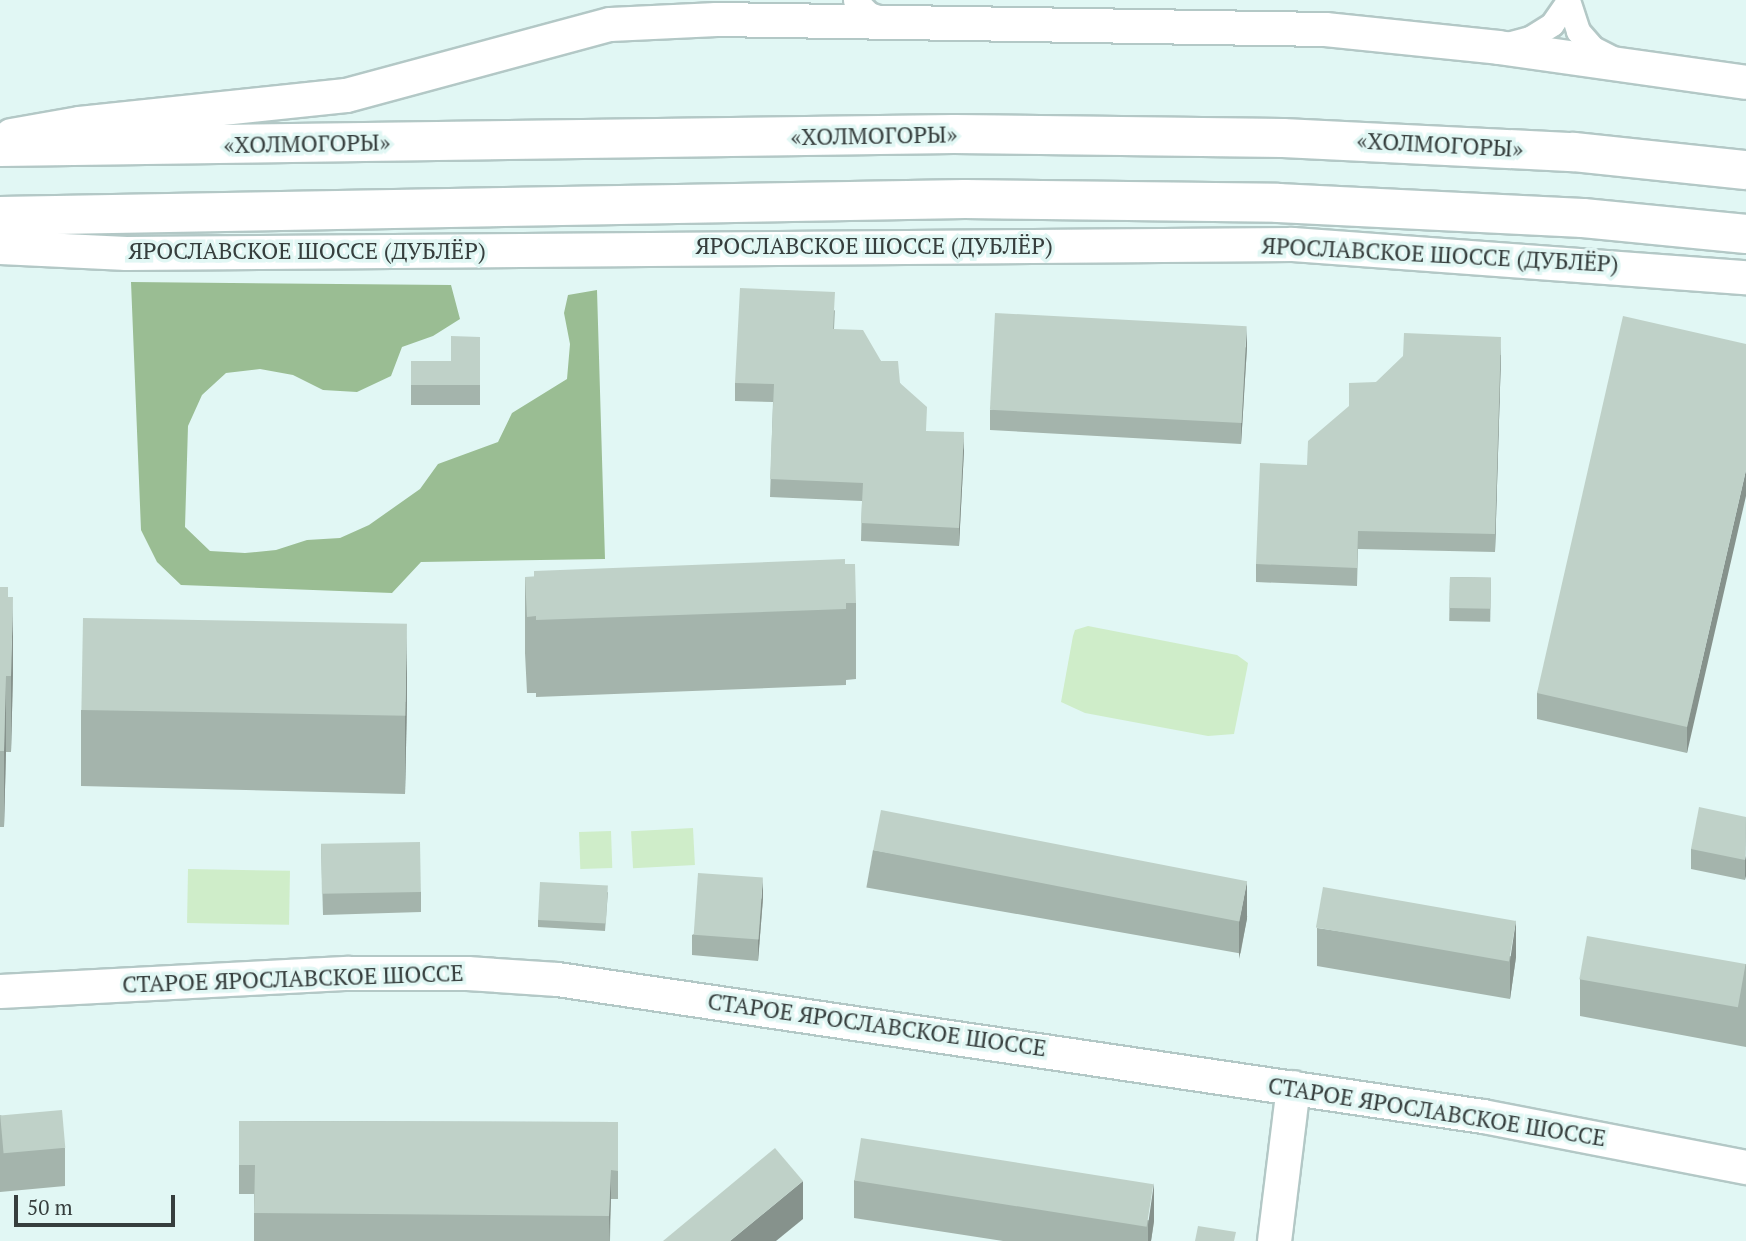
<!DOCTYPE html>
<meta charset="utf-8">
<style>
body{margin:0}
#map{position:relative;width:1746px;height:1241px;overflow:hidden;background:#e1f7f4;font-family:"PT Serif",serif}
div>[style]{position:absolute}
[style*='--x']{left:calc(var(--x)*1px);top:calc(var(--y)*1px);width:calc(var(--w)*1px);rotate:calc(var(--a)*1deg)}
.green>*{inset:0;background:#cfedc9;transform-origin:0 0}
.forest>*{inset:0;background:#9abd93}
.roads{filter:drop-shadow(2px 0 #b3c8c6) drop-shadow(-2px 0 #b3c8c6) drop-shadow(0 2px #b3c8c6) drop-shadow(0 -2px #b3c8c6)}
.street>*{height:23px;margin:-11.5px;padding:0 11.5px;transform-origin:11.5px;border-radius:11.5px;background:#fff}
.secondary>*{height:33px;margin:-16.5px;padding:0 16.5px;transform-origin:16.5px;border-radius:16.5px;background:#fff}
.highway>*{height:38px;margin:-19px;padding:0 19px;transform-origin:19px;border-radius:19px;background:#fff}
.wall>*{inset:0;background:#a4b4ac;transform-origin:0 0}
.shaded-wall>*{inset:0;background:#86928c}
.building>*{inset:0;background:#bfd1c8;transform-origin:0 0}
span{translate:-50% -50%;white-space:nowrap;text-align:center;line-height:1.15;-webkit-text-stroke:7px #e1f7f4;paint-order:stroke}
.street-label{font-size:23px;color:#363e3d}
.scale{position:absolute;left:14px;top:1195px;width:161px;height:32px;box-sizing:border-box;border:4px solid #363e3d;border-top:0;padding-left:9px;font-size:21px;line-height:24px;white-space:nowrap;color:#363e3d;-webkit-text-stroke:5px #e1f7f4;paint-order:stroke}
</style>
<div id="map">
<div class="green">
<div style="clip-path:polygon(1088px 626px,1237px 655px,1248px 663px,1247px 669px,1234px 734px,1208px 736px,1085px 713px,1061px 702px,1073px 636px,1075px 630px)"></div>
<div style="left:693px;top:828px;width:37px;height:62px;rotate:87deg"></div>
<div style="left:611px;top:831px;width:37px;height:32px;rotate:88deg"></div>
<div style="left:188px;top:869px;width:102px;height:54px;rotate:1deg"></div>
</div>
<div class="forest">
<div style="clip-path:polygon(131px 282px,451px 285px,460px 319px,433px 336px,402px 347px,391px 376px,357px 392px,323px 390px,293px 375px,260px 369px,226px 373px,202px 395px,188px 426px,185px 527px,210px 551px,245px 553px,276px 550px,307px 540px,340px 538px,369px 525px,420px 489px,438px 464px,498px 442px,512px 413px,567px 379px,570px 344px,564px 313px,568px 295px,597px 290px,605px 559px,421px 562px,392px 593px,181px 585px,157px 562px,141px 530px)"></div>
</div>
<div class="roads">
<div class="street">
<div style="--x:855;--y:0;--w:20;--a:45"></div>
<div style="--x:869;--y:14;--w:16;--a:18"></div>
<div style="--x:1568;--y:0;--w:33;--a:72"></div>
<div style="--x:1578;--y:31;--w:23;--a:49"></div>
<div style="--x:1593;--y:48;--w:22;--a:27"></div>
<div style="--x:1507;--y:44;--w:24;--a:-15"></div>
<div style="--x:1530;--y:38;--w:26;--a:-32"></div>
<div style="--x:1552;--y:24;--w:28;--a:-55"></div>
</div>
<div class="secondary">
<div style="--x:11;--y:135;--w:69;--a:-10"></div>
<div style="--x:79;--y:123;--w:268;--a:-6"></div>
<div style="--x:346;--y:95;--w:273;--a:-15.1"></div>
<div style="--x:610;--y:24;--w:106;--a:-2.7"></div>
<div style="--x:716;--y:19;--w:609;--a:0.94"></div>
<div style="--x:1325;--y:29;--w:174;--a:5.9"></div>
<div style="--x:1498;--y:47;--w:250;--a:8"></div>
<div style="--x:0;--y:247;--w:126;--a:2.7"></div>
<div style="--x:126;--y:253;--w:1166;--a:-0.44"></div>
<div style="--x:1292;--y:244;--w:455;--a:4.2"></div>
<div style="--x:0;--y:991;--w:349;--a:-3"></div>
<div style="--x:349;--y:973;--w:118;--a:0"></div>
<div style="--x:467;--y:973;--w:90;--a:3.8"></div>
<div style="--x:557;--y:979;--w:936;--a:8.42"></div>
<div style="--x:1483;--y:1116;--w:268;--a:11"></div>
<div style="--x:1274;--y:1241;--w:155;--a:-83"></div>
</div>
<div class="highway">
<div style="--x:0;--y:147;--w:954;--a:-0.78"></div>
<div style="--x:954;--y:134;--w:329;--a:0.7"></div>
<div style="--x:1283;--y:138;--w:291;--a:2.8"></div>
<div style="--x:1574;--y:152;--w:173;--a:6"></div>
<div style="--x:0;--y:216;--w:965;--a:-1.01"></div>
<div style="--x:965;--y:199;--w:313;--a:0.7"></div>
<div style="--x:1278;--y:203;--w:305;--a:2.8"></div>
<div style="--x:1583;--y:218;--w:164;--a:5.6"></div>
</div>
</div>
<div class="wall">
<div style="clip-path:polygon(835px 310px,834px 329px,881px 361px,900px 383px,926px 431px,964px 450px,959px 546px,861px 541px,862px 501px,770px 497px,773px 402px,735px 401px,735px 383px)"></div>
<div style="clip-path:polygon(480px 337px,480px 405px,411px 405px,411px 361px,451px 361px)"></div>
<div style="clip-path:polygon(1746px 344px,1687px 753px,1537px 719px,1537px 693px)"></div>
<div style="clip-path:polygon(1247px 347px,1241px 444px,990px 430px,990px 410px)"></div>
<div style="clip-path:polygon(1501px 355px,1495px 552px,1358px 549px,1357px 586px,1256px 582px,1256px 564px,1307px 465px,1376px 382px)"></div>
<div style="clip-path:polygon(845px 564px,856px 603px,856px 679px,846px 680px,846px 685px,536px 697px,536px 693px,527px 693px,525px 653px,525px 577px)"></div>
<div style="left:1450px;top:577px;width:41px;height:44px;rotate:1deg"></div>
<div style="clip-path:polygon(0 587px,8px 597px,13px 673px,11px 752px,6px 752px,4px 827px,0 827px)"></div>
<div style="clip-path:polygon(407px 702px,405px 794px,81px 786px,81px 710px)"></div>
<div style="clip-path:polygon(1746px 817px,1745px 880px,1691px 869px,1691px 849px)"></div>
<div style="clip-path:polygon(321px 845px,421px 892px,421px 912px,323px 915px)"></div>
<div style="left:873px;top:850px;width:380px;height:38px;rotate:10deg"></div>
<div style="clip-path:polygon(608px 892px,605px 931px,538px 927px,538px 920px)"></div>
<div style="clip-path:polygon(763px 898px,758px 961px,692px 955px,692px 935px)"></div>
<div style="clip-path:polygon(1317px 928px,1516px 957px,1510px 999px,1317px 966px)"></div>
<div style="clip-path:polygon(1746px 964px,1746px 1047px,1580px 1016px,1580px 979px)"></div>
<div style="clip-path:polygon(0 1115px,65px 1148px,65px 1186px,0 1192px)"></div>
<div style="clip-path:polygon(239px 1121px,618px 1122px,618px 1199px,611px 1199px,610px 1241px,254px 1241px,254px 1194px,239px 1194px)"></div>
<div style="clip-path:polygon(854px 1180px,1154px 1221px,1151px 1241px,1003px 1241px,854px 1218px)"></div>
</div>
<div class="shaded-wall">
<div style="clip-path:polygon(1247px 327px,1247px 347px,1241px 444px,1241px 424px)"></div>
<div style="clip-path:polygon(1501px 337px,1501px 355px,1495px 552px,1495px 534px)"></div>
<div style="clip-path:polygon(964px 432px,964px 450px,959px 546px,959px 528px)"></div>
<div style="clip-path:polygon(1746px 470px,1746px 496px,1687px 753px,1687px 727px)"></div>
<div style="clip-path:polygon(13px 597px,13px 673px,11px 752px,11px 676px)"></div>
<div style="clip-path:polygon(407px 626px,407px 702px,405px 794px,405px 717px)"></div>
<div style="clip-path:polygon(6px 676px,6px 752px,4px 827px,4px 751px)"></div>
<div style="clip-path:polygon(1746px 856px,1746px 876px,1745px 880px,1745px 860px)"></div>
<div style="clip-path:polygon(763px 878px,763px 898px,758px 961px,758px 941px)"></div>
<div style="clip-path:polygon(1247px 881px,1247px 919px,1239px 959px,1239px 922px)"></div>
<div style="clip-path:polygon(1516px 920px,1516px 957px,1510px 999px,1510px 961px)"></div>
<div style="clip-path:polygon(611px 1170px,611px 1199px,609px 1241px,609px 1216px)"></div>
<div style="clip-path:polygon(803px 1181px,803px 1219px,776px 1241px,730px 1241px)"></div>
<div style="clip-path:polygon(1154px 1183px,1154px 1221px,1151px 1241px,1148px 1241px,1148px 1225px)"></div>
</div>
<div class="building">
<div style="clip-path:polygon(740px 288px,835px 292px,833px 329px,863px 330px,881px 361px,898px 361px,900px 383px,927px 407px,926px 431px,964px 432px,959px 528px,861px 523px,863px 483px,770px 479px,774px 384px,735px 383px)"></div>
<div style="left:995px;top:313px;width:252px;height:97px;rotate:3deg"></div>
<div style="clip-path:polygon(1623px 316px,1746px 344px,1746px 470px,1687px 727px,1537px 693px)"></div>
<div style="clip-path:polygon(1404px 333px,1501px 337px,1495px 534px,1358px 531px,1357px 568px,1256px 564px,1260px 463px,1307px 465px,1308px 441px,1349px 406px,1349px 383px,1376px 382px,1403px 356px)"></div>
<div style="clip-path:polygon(451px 336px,480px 337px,480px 385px,411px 385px,411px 361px,451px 361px)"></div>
<div style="clip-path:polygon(845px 559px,845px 564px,855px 564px,856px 603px,846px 603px,846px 609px,536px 620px,536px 616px,527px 617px,525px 577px,534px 577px,534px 571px)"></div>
<div style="left:1450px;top:577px;width:41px;height:31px;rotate:1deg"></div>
<div style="clip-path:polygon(0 587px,8px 587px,8px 597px,13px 597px,11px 676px,6px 676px,4px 751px,0 751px)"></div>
<div style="left:83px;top:618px;width:324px;height:92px;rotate:1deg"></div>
<div style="clip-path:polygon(1699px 807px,1746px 817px,1745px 860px,1691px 849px)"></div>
<div style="left:881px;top:810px;width:373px;height:41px;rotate:11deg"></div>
<div style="left:420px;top:842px;width:50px;height:99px;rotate:89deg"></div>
<div style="left:698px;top:873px;width:65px;height:62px;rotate:4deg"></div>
<div style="left:540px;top:882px;width:68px;height:38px;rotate:3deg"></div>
<div style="left:1323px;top:887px;width:196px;height:41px;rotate:10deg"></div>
<div style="left:1587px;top:936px;width:161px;height:44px;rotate:10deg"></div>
<div style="left:62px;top:1110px;width:38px;height:62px;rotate:85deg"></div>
<div style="clip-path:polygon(239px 1121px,618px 1122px,618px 1171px,611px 1170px,609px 1216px,254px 1213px,255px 1165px,239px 1165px)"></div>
<div style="left:861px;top:1138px;width:296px;height:43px;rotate:9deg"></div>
<div style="clip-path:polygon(775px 1148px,803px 1181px,730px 1241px,663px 1241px)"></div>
<div style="clip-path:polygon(1198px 1226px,1236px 1232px,1234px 1241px,1195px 1241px)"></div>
</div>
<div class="street-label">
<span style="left:874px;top:136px;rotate:-1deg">«ХОЛМОГОРЫ»</span>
<span style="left:307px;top:144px;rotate:-1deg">«ХОЛМОГОРЫ»</span>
<span style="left:1440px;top:145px;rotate:3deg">«ХОЛМОГОРЫ»</span>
<span style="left:874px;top:246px">ЯРОСЛАВСКОЕ ШОССЕ (ДУБЛЁР)</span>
<span style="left:307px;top:251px">ЯРОСЛАВСКОЕ ШОССЕ (ДУБЛЁР)</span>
<span style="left:1440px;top:255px;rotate:3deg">ЯРОСЛАВСКОЕ ШОССЕ (ДУБЛЁР)</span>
<span style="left:293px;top:979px;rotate:-2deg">СТАРОЕ ЯРОСЛАВСКОЕ ШОССЕ</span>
<span style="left:877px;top:1025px;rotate:8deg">СТАРОЕ ЯРОСЛАВСКОЕ ШОССЕ</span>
<span style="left:1437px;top:1112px;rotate:9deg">СТАРОЕ ЯРОСЛАВСКОЕ ШОССЕ</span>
</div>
<div class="scale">50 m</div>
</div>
